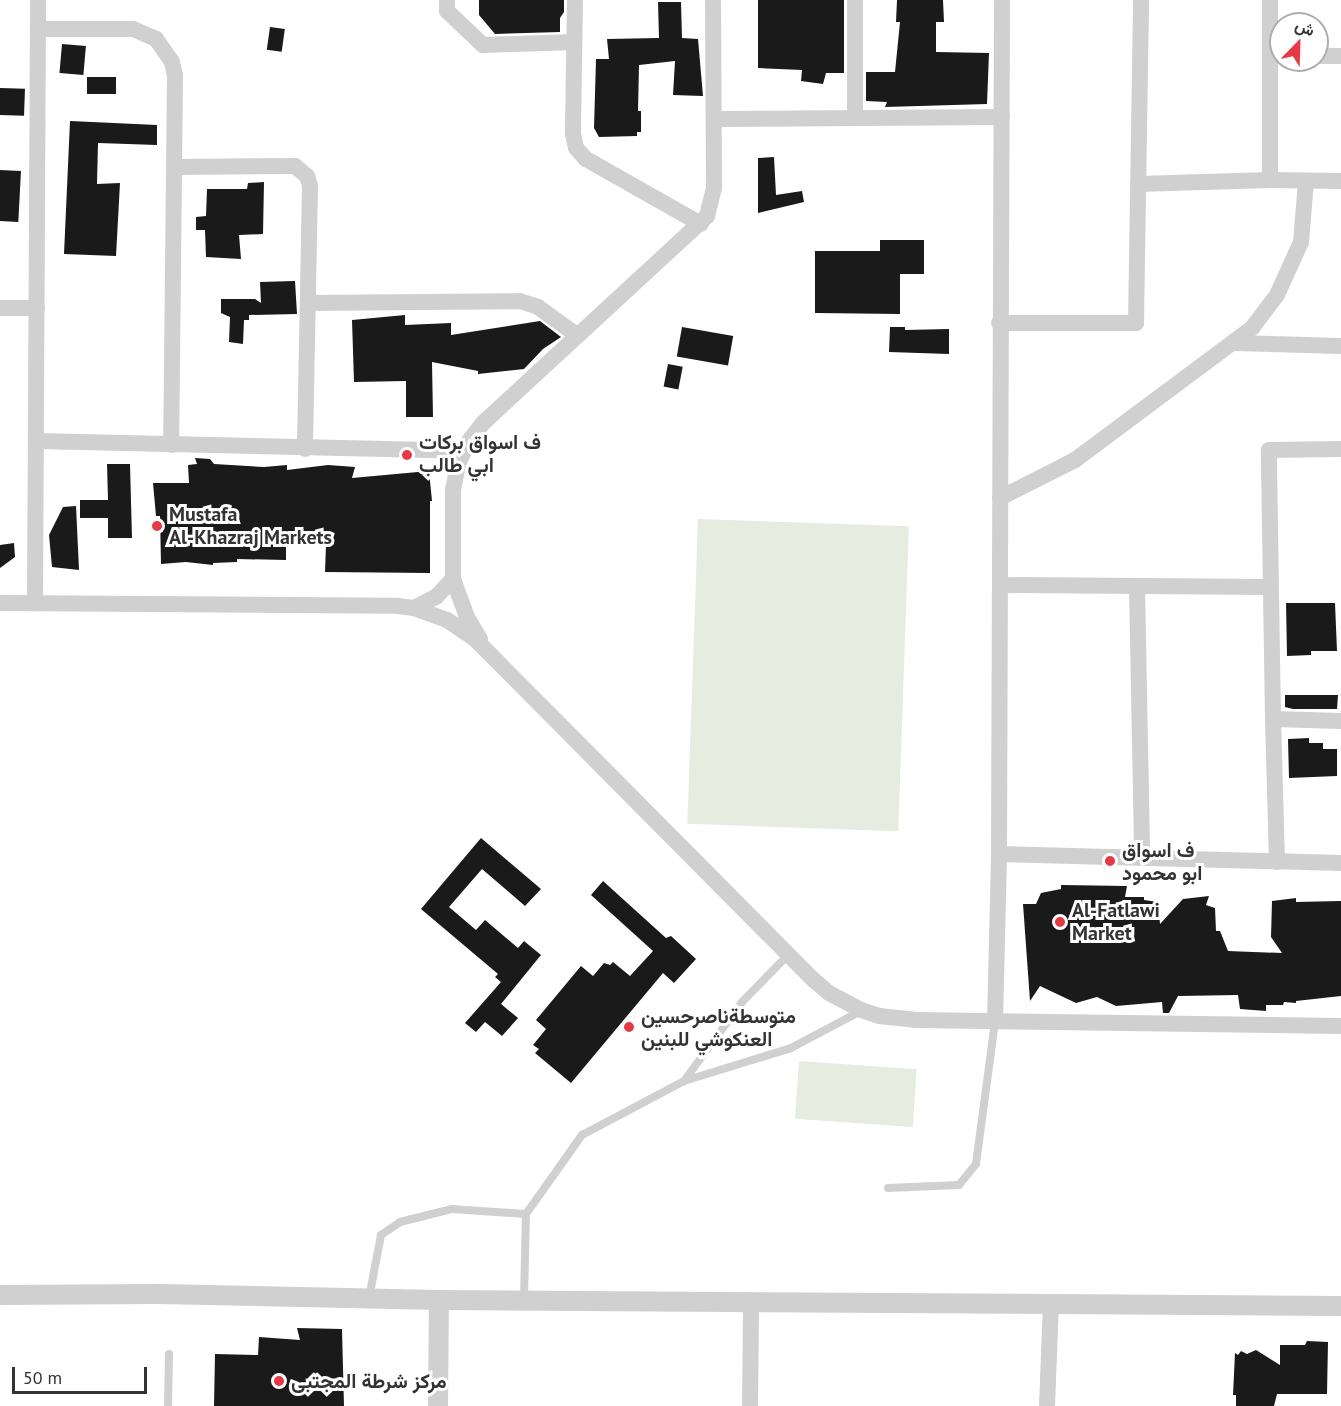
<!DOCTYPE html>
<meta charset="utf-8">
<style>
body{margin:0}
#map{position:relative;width:1341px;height:1406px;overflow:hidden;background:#fff;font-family:"PT Sans",Vazirmatn,sans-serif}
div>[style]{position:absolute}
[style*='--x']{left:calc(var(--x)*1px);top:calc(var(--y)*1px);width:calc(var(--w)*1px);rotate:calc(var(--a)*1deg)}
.green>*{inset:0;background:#e6ecdf;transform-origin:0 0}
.building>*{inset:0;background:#1a1a1a;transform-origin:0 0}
.service>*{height:8px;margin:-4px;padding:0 4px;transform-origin:4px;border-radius:4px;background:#d0d0d0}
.minor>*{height:16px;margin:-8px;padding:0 8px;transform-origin:8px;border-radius:8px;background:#d0d0d0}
.tertiary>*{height:20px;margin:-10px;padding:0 10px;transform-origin:10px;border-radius:10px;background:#d0d0d0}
.dots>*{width:16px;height:16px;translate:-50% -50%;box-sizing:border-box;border:3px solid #fff;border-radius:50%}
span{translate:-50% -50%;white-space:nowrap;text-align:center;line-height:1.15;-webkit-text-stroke:6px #fff;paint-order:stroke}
.poi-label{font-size:20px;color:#333;font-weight:700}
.left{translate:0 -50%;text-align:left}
.north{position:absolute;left:1269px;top:12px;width:60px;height:60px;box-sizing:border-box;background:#fff;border:2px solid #adadad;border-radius:50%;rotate:23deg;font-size:16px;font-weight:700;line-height:24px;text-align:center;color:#333}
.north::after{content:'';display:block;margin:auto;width:21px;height:27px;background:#e63946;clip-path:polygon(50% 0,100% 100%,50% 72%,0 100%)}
.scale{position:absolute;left:12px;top:1367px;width:135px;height:27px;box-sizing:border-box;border:3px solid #333;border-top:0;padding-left:8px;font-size:18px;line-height:21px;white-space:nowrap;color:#333;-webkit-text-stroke:4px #fff;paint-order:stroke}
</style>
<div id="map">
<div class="green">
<div style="left:698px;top:519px;width:211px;height:305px;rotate:2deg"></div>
<div style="left:799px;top:1061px;width:118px;height:58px;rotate:4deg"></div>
</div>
<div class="building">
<div style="clip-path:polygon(479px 0,564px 0,564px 12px,560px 18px,560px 32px,495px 34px,479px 15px)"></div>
<div style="clip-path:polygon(758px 0,844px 0,844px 73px,826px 73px,823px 84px,801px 81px,802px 70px,758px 68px)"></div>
<div style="clip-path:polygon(897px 0,943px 0,944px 22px,936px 22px,936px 52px,989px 53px,987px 104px,885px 107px,887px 102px,866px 101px,866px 72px,895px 72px,900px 22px,896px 22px)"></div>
<div style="clip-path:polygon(658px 2px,681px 2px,682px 38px,698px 39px,703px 96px,673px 95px,675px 61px,639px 65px,638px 111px,641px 111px,641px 132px,637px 132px,637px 136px,599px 137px,594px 128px,596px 59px,609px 59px,607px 39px,659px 38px)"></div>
<div style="left:270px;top:27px;width:15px;height:23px;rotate:8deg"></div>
<div style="left:62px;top:44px;width:24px;height:29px;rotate:5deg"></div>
<div style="left:87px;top:77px;width:29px;height:17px"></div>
<div style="left:0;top:88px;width:25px;height:27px;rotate:2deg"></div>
<div style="clip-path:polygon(70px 121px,157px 125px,157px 145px,98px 143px,97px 184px,120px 183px,116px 256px,64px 254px)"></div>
<div style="clip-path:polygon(774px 157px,776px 195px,802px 191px,804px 202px,758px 213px,758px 158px)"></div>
<div style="left:0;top:170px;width:21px;height:51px;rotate:3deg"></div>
<div style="clip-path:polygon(264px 182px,263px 234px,239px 235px,241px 259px,206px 257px,205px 230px,196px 230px,196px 217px,206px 216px,207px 189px,247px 189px,248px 183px)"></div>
<div style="clip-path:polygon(880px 240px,924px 240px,924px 274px,900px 274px,900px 314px,815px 313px,815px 251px,880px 251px)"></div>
<div style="clip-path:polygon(295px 281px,297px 314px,249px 315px,249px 320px,244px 320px,243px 344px,229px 342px,230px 317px,221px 313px,221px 299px,255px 299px,261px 303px,260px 282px)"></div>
<div style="clip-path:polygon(405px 315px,405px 325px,451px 323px,451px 335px,540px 321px,561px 337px,543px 349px,524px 369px,478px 374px,478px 371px,432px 362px,433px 417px,406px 417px,406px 381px,354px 382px,352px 320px)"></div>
<div style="left:682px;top:327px;width:52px;height:30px;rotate:10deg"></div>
<div style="clip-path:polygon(890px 327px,905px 327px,905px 330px,949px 329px,949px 354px,889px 352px)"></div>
<div style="left:668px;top:364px;width:15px;height:23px;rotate:11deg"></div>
<div style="clip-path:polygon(195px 458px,210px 459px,214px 464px,264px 467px,287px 465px,287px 470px,328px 465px,355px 467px,352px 478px,429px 471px,432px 501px,430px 501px,430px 573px,325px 572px,326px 545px,286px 547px,286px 560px,237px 559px,237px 562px,213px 563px,213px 565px,186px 562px,161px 564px,160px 516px,156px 516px,153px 483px,189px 483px,188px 465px,197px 464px)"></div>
<div style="clip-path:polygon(107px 464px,130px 464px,132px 538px,108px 538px,108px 518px,80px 518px,80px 500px,108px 500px)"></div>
<div style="clip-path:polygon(76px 506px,79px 570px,52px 567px,49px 535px,63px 507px)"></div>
<div style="clip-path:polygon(14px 543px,15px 557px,0 568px,0 545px)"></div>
<div style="clip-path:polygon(1286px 603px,1335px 603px,1337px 651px,1311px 651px,1311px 655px,1287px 656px)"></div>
<div style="clip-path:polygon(1285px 695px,1338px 695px,1337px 709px,1293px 709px,1285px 707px)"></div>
<div style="clip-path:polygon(1309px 738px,1309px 743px,1323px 743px,1323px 749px,1337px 749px,1337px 776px,1289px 778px,1288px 739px)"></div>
<div style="clip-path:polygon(481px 838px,541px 889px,525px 906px,482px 869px,449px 907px,476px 930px,485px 920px,518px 948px,524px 941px,541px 955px,501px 1004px,518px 1018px,502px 1036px,485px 1022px,476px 1032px,465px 1023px,501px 982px,495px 977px,498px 974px,421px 909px)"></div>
<div style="clip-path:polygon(603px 881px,666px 938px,671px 936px,696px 959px,674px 983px,663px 973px,571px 1083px,535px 1053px,539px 1049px,533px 1045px,546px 1029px,536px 1020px,581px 966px,593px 976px,604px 963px,610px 965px,613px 962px,630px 976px,653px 951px,591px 895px)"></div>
<div style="clip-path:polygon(1061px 885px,1127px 886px,1125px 897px,1144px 897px,1144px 900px,1158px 902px,1160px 924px,1183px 899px,1209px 896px,1206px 905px,1215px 908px,1216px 931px,1220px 931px,1228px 951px,1282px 953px,1271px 937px,1272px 901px,1296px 898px,1296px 902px,1341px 901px,1341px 996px,1296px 1001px,1296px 1003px,1284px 1002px,1283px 1005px,1266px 1005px,1266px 1011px,1240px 1009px,1238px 995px,1178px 996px,1169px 1013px,1163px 1013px,1162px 1002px,1116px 1006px,1097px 997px,1076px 1003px,1040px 986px,1030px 1001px,1023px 904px,1036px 904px,1041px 893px,1061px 889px)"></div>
<div style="clip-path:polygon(297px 1328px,342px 1329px,344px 1406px,214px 1406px,215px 1354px,258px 1355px,259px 1337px,300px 1340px)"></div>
<div style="clip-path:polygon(1307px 1341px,1328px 1342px,1327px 1394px,1277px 1394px,1274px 1406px,1236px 1406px,1236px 1395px,1233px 1395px,1235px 1353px,1238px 1355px,1241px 1351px,1247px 1354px,1256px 1350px,1280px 1365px,1280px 1345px,1305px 1345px)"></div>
</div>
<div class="service">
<div style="--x:684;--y:1081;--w:112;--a:-17.1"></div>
<div style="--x:791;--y:1048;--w:79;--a:-27.9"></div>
<div style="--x:888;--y:1188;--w:71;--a:-2.4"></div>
<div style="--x:959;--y:1185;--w:27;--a:-51"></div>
<div style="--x:976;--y:1164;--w:143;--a:-82.4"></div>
<div style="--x:369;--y:1298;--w:64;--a:-79.2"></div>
<div style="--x:381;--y:1235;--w:23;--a:-34"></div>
<div style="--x:400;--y:1222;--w:54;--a:-14"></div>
<div style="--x:452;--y:1209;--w:74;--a:3.9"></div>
<div style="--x:524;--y:1300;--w:86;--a:-88.7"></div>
<div style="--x:526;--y:1214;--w:97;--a:-54.7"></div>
<div style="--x:582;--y:1135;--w:115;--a:-27.9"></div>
<div style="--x:684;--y:1081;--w:98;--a:-53.7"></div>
<div style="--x:742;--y:1002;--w:66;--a:-45.6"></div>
<div style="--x:168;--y:1406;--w:52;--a:-88.9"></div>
</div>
<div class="minor">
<div style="--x:447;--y:0;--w:11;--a:90"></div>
<div style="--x:447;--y:11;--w:50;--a:43.4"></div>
<div style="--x:483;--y:45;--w:91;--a:-1.9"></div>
<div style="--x:575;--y:0;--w:134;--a:90.9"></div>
<div style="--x:573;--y:134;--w:14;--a:78"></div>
<div style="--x:576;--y:148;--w:15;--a:48"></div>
<div style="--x:586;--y:159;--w:132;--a:29.5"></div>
<div style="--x:38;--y:29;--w:95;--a:0"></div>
<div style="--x:133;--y:29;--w:25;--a:23"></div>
<div style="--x:156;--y:39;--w:28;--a:55"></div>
<div style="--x:172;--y:62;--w:14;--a:78"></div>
<div style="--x:175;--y:76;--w:369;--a:90.6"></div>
<div style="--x:1317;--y:56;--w:24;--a:0"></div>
<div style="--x:855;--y:118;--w:118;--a:-90"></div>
<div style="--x:714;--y:119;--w:288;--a:-0.4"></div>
<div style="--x:174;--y:167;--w:121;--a:-0.5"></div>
<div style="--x:295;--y:166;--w:16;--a:40"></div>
<div style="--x:307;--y:176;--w:10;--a:73"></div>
<div style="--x:310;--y:186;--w:263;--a:91.1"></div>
<div style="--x:1270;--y:180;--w:180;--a:-90"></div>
<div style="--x:1138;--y:184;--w:132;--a:-1.7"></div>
<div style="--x:1270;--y:180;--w:71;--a:0.8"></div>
<div style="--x:308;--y:303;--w:212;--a:-0.5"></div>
<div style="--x:520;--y:301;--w:19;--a:18"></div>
<div style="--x:538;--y:307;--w:49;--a:35.9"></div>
<div style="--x:0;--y:308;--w:37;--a:0"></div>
<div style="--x:999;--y:323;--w:137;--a:0"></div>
<div style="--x:1136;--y:323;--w:323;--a:-89.1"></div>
<div style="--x:1232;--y:343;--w:109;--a:1.6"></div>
<div style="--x:36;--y:441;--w:427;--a:1.3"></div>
<div style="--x:1000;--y:498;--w:84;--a:-26.9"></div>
<div style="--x:1075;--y:460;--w:221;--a:-36.7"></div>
<div style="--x:1252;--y:328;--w:41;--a:-52.9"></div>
<div style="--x:1277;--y:295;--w:58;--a:-65.6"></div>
<div style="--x:1301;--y:242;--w:61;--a:-85.3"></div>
<div style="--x:1000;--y:585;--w:269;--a:0.4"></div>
<div style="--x:1137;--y:587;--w:271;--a:88.9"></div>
<div style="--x:0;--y:603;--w:398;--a:0.4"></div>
<div style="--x:398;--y:606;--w:16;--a:7"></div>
<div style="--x:414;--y:608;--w:35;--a:20"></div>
<div style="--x:447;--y:620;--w:34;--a:34"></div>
<div style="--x:475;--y:639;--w:482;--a:45.2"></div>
<div style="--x:815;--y:981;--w:18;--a:41"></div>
<div style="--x:829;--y:993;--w:36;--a:28"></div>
<div style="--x:861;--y:1010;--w:19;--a:18"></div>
<div style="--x:879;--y:1016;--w:36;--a:6"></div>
<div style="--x:915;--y:1020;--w:426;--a:0.8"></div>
<div style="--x:35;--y:603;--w:603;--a:-89.71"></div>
<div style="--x:414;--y:608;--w:25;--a:-27"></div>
<div style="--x:436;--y:597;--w:25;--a:-47"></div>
<div style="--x:480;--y:639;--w:26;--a:-121"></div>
<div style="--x:467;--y:617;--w:40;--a:-110.2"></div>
<div style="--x:453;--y:579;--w:89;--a:-90"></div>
<div style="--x:453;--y:490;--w:26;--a:-79"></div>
<div style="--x:458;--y:464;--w:25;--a:-64"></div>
<div style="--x:469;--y:441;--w:23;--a:-52"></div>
<div style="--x:483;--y:423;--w:305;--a:-42.7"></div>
<div style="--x:707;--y:216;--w:30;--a:-76"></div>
<div style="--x:714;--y:187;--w:187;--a:-90.3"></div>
<div style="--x:1273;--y:719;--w:269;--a:-90.9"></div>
<div style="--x:1269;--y:450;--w:72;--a:-0.8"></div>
<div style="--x:999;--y:854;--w:342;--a:1.5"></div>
<div style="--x:1277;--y:862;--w:143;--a:-91.6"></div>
<div style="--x:1273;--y:719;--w:68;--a:1.7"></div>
<div style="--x:995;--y:1022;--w:168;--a:-88.6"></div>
<div style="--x:999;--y:854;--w:854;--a:-89.8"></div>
<div style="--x:750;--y:1406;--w:104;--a:-89.4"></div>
<div style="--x:1047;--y:1406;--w:102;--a:-87.8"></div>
</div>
<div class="tertiary">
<div style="--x:0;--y:1295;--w:158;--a:-0.4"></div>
<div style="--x:158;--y:1294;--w:281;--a:1.2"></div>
<div style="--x:439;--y:1300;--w:902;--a:0.38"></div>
<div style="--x:438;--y:1406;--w:106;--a:-89.5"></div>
</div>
<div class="dots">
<div style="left:407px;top:455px;background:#e63946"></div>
<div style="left:157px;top:526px;background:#e63946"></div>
<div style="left:1110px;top:861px;background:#e63946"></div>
<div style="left:1060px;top:922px;background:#e63946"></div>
<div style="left:629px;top:1027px;background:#e63946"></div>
<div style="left:279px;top:1381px;background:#e63946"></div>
</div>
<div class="poi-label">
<span class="left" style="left:419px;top:454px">ف اسواق بركات<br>ابي طالب</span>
<span class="left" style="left:169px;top:526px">Mustafa<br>Al-Khazraj Markets</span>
<span class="left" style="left:1122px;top:862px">ف اسواق<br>ابو محمود</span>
<span class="left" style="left:1072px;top:922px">Al-Fatlawi<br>Market</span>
<span class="left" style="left:641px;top:1028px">متوسطةناصرحسين<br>العنكوشي للبنين</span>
<span class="left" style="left:291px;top:1381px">مركز شرطة المجتبى</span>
</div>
<div class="north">ش</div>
<div class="scale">50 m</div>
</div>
